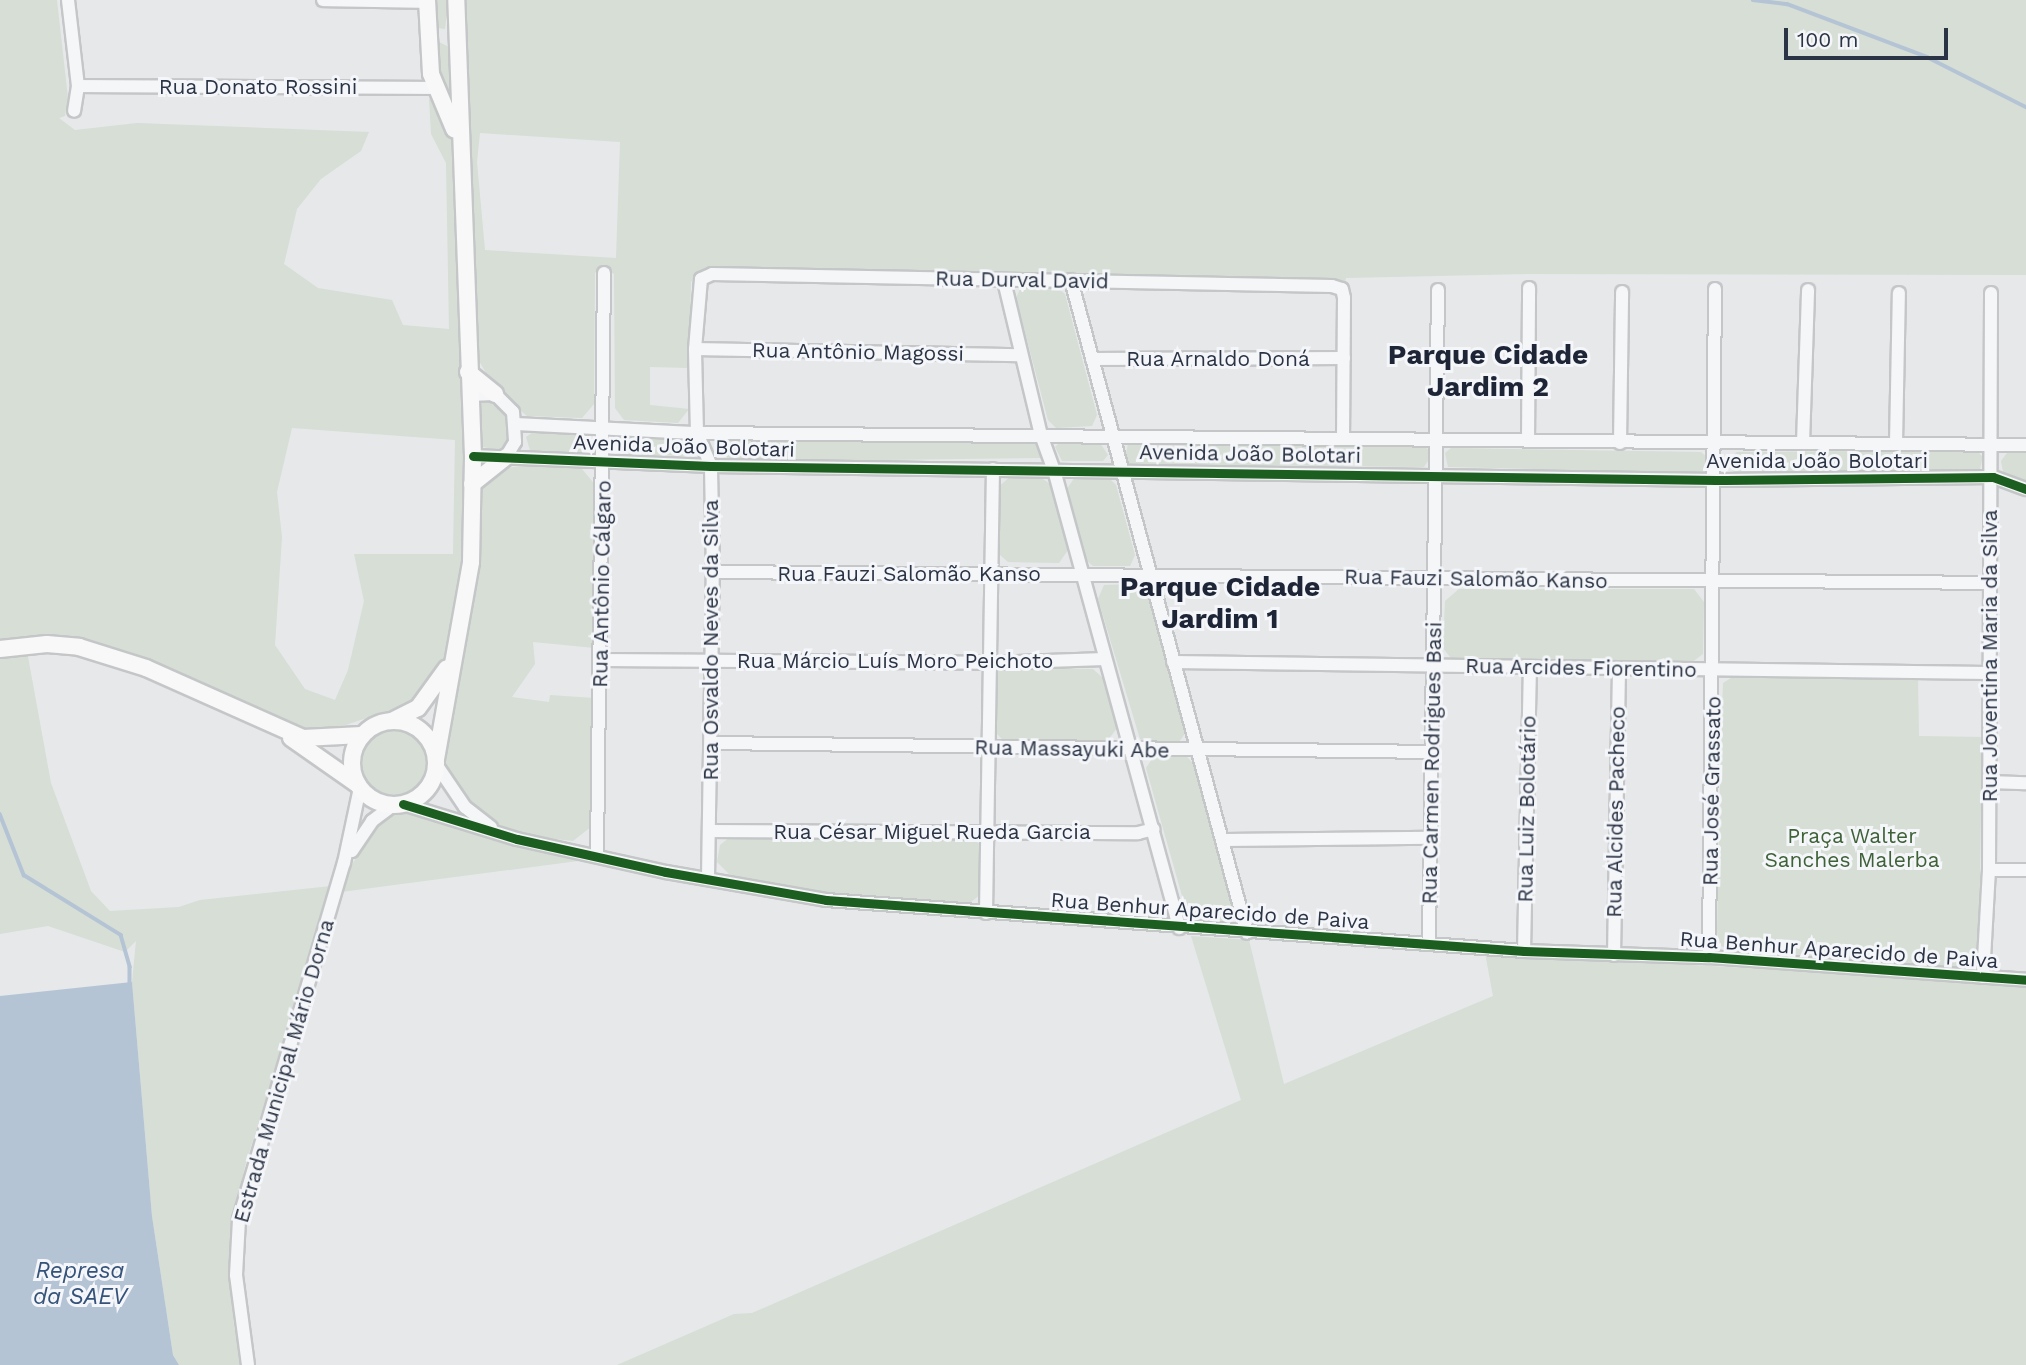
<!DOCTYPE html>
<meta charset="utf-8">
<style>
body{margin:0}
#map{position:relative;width:2026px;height:1365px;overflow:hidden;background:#e6e8ea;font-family:"Work Sans",sans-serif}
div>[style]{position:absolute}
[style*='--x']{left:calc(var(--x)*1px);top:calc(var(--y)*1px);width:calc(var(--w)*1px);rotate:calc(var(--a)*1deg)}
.green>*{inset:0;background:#d6ded6}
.round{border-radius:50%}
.water>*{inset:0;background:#b4c4d5}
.stream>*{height:3.5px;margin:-1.75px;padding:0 1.75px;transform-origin:1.75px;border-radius:1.75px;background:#b4c4d5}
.roads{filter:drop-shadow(2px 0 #c4c6c8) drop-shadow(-2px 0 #c4c6c8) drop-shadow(0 2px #c4c6c8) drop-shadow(0 -2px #c4c6c8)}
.minor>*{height:12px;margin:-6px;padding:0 6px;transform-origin:6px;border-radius:6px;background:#f5f6f7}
.major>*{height:16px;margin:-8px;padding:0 8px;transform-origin:8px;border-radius:8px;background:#f8f8f8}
.major>.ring{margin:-8px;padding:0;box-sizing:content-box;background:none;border:16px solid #f8f8f8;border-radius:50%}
.cycleway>*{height:9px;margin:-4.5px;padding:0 4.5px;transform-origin:4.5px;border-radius:4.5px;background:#1b5e20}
span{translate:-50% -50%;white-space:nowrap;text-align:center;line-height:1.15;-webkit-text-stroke:6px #f4f6f9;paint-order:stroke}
.street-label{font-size:21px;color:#2b3445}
.park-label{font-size:21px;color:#3f6138}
.water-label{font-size:23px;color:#34527a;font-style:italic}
.district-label{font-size:28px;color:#1d2536;font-weight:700}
.scale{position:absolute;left:1784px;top:28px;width:164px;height:32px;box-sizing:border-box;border:4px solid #2b3445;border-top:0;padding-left:9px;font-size:21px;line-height:24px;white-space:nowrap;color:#2b3445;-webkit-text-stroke:5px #f4f6f9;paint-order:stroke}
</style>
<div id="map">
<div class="green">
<div style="clip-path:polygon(evenodd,0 0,57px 0,68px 98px,65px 116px,59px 118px,75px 130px,137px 123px,369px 132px,361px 151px,321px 179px,297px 209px,284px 264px,318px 288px,392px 300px,403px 325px,449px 329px,446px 163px,431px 134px,429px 98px,439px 109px,453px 144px,460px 249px,466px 560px,451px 646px,436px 681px,405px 705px,319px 734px,301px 731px,148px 665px,0 643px,0 0,292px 428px,455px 440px,453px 554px,354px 554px,364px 601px,348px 670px,335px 700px,305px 689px,275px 645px,282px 537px,277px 492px,292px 428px)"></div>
<div style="clip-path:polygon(434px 0,449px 0,445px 29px,438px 28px)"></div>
<div style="clip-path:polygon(evenodd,458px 0,2026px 0,2026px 275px,1529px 274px,1346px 278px,1345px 283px,712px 268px,698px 272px,691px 282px,689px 368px,650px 367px,650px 405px,689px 409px,678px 423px,624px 420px,615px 408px,614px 274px,602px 267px,595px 273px,594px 404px,582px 418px,527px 416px,496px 390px,475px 354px,458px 0,480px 133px,620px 142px,616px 258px,485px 250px,477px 162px,480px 133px)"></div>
<div style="clip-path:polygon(437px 41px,449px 47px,451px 116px,435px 73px)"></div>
<div style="clip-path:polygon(1021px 287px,1056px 287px,1065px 294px,1097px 415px,1092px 426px,1056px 428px,1048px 420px,1016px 298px)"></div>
<div style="clip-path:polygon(488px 401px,506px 415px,510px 426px,511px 439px,498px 450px,478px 446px,475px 403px)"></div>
<div style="clip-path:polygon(533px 432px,587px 435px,594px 448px,589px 453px,530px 450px,526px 437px)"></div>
<div style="clip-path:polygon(618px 435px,683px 439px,689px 452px,683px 456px,617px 454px,613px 440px)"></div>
<div style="clip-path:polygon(729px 441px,1032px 442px,1038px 445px,1041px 458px,728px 462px,724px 447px)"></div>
<div style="clip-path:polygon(1061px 441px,1100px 443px,1108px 455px,1103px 461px,1062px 461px,1055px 447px)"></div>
<div style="clip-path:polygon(1128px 444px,1419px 445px,1428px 449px,1428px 461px,1424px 467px,1130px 464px,1125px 458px)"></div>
<div style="clip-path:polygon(1451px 448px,1701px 452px,1707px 457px,1708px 468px,1703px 473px,1448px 467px,1445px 453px)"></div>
<div style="clip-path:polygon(1976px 450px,1983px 457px,1979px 473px,1736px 474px,1730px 468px,1731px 457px,1737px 452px)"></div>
<div style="clip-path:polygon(2007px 453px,2026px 453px,2026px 483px,2003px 472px,2001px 461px)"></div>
<div style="clip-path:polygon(525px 465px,582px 469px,597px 487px,595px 648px,533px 642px,535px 664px,512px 697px,549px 702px,550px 695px,594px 698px,592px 826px,573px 841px,519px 835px,490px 822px,468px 802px,442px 760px,480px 486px,502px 469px)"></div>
<div style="clip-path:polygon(1035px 474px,1052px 485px,1068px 550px,1059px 563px,1008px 562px,998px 553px,997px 488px,1011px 476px)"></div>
<div style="clip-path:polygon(1075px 477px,1108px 477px,1116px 485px,1135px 555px,1130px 566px,1093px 566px,1086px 560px,1066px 490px)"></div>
<div style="clip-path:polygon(1137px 584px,1147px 594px,1168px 663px,1186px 732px,1179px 742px,1150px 744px,1140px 739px,1098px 599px,1104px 585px)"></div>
<div style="clip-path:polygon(1459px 589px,1694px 589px,1704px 602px,1703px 654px,1691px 663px,1453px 661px,1443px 648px,1445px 601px)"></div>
<div style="clip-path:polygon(27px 651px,51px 783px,91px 891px,110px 911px,179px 907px,200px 900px,331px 886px,245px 1166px,234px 1217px,231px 1276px,234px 1326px,243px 1365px,179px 1365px,173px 1355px,152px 1216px,132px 982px,136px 941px,125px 952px,48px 926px,0 934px,0 654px)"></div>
<div style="clip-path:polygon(1003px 667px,1093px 669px,1104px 679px,1117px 728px,1108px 740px,1004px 741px,995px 732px,996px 673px)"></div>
<div style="clip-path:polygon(1734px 676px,1918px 677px,1919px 736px,1982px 737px,1979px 948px,1974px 962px,1957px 968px,1736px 952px,1721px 946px,1717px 933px,1721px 734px,1723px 683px)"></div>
<div class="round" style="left:361px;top:727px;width:68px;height:68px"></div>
<div style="clip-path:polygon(1185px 755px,1194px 764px,1236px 906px,1229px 924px,1200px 922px,1186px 910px,1146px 768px,1154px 756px)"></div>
<div style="clip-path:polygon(413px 811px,593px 859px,341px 892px,351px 866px,377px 825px,399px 812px)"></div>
<div style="clip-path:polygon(730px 837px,973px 839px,981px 845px,982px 855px,980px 895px,967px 905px,827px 893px,732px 877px,717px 862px,720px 845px)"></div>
<div style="clip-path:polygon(1191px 936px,1249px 940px,1284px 1084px,1493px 996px,1485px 953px,2026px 984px,2026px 1365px,617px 1365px,734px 1314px,752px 1313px,1241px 1100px)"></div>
</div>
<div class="water">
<div style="clip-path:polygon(132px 982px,152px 1216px,173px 1355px,179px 1365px,0 1365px,0 996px)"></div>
</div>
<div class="stream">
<div style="--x:1753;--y:0;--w:34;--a:7"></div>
<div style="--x:1787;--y:4;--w:150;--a:20.7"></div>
<div style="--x:1927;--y:57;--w:111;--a:26.8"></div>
<div style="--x:0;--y:814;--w:66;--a:68.5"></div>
<div style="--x:24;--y:875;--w:114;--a:31.7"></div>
<div style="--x:121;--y:935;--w:33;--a:74"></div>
<div style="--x:130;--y:967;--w:19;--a:90"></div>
</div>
<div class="roads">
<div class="minor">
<div style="--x:68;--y:0;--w:87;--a:83.4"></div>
<div style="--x:78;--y:86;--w:25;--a:99"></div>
<div style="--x:323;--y:0;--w:104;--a:1.1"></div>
<div style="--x:78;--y:86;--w:360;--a:0.3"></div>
<div style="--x:1071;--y:280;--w:676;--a:74.92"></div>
<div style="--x:1004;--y:281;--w:158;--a:76.5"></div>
<div style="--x:1041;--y:435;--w:37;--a:70"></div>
<div style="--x:1054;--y:470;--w:475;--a:74.7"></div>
<div style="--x:695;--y:349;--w:325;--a:1.1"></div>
<div style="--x:1092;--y:359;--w:252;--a:-0.2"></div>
<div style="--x:469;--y:395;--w:26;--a:-2"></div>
<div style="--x:495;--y:394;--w:25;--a:45"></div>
<div style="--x:513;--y:412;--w:30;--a:86"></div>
<div style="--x:515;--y:442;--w:17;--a:121"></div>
<div style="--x:517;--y:424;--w:180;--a:2.9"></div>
<div style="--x:697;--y:433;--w:1329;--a:0.52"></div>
<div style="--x:1528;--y:441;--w:153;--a:-89.6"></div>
<div style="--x:1620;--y:443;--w:151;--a:-89.2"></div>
<div style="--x:1803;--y:443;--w:153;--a:-88.1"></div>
<div style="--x:1896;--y:443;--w:150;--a:-88.9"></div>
<div style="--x:473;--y:456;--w:238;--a:2.4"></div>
<div style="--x:711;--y:466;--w:1005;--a:0.8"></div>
<div style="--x:1716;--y:480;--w:277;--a:-0.6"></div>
<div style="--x:1993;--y:477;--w:35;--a:20"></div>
<div style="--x:713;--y:572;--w:1274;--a:0.49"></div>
<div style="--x:602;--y:660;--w:386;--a:0.4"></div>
<div style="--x:988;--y:663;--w:117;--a:-2"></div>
<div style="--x:1173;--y:662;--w:815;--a:0.77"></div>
<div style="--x:711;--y:743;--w:722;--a:0.71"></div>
<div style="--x:436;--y:764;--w:52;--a:56"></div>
<div style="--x:465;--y:807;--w:33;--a:38"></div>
<div style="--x:1989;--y:782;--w:37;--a:2"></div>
<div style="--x:403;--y:804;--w:119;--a:17.1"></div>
<div style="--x:517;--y:839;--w:153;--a:12.5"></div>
<div style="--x:666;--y:872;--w:162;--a:9.9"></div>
<div style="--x:826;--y:900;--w:700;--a:4.18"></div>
<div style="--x:1524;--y:951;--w:185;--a:1.9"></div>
<div style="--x:1709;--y:957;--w:318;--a:4.1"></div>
<div style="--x:709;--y:831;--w:429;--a:0.3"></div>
<div style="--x:1138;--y:833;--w:16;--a:-14"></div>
<div style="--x:1225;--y:840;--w:206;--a:-0.6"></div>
<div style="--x:352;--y:851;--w:36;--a:-56"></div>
<div style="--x:372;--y:821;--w:26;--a:-37"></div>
<div style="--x:597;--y:854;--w:581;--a:-89.31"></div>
<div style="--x:1989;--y:870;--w:37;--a:0"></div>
<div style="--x:708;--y:878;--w:306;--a:-89.1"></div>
<div style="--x:713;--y:572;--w:106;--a:-91.1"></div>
<div style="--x:711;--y:466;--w:36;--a:-113"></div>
<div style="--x:697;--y:433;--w:84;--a:-91.4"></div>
<div style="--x:695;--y:349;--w:70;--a:-85.1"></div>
<div style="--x:701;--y:279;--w:12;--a:-24"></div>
<div style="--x:712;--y:274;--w:620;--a:1.11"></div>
<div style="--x:1332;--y:286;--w:10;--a:17"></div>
<div style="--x:1342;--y:289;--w:9;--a:77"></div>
<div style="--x:1344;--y:298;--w:139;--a:90.4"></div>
<div style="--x:986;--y:913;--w:444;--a:-89.1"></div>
<div style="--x:1429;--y:943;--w:653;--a:-89.21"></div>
<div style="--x:1524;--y:951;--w:283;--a:-88.8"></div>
<div style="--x:1614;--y:955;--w:287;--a:-89"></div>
<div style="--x:1709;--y:957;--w:668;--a:-89.49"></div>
<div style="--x:1983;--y:977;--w:107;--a:-86.8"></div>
<div style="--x:1989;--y:870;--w:577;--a:-89.8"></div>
<div style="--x:248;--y:1365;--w:91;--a:-97.6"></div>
<div style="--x:236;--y:1275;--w:56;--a:-86.9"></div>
<div style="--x:239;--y:1219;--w:371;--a:-73.6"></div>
<div style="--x:344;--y:863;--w:77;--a:-78"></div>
</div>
<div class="major">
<div style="--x:427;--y:0;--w:74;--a:86.9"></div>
<div style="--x:431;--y:74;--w:60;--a:67.3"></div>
<div style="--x:468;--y:372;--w:35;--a:39"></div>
<div style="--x:472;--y:484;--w:43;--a:-38.5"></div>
<div style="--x:0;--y:649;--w:47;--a:-6.1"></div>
<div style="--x:47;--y:644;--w:32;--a:5"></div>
<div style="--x:79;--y:647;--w:70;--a:17.4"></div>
<div style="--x:146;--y:668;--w:172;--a:24"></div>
<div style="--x:303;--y:738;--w:59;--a:-2.9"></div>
<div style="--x:392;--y:721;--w:29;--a:-27"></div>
<div style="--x:418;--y:708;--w:49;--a:-54.1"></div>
<div class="ring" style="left:352px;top:721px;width:68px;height:68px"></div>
<div style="--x:291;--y:738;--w:82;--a:35"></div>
<div style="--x:436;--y:759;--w:200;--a:-79.9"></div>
<div style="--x:471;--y:562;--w:106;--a:-88.9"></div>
<div style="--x:473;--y:456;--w:456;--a:-92.1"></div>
</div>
</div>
<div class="cycleway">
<div style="--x:473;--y:456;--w:238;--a:2.4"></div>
<div style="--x:711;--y:466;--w:1005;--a:0.8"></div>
<div style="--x:1716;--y:480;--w:277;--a:-0.6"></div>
<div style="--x:1993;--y:477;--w:35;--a:20"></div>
<div style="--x:403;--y:804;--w:119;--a:17.1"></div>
<div style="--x:517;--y:839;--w:153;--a:12.5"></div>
<div style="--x:666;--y:872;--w:162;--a:9.9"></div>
<div style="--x:826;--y:900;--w:700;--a:4.18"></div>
<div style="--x:1524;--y:951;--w:185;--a:1.9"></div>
<div style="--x:1709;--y:957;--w:318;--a:4.1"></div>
</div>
<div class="street-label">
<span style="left:258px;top:87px">Rua Donato Rossini</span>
<span style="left:1022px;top:280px;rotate:1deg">Rua Durval David</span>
<span style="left:858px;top:352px;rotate:1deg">Rua Antônio Magossi</span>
<span style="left:1218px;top:359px">Rua Arnaldo Doná</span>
<span style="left:684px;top:446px;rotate:2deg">Avenida João Bolotari</span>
<span style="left:1250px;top:454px;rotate:1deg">Avenida João Bolotari</span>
<span style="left:1817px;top:461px">Avenida João Bolotari</span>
<span style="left:909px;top:574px">Rua Fauzi Salomão Kanso</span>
<span style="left:1476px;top:579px;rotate:1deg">Rua Fauzi Salomão Kanso</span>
<span style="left:602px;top:584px;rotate:-89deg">Rua Antônio Cálgaro</span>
<span style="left:711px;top:640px;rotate:-90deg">Rua Osvaldo Neves da Silva</span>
<span style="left:1990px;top:656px;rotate:-90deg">Rua Joventina Maria da Silva</span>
<span style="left:895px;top:661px">Rua Márcio Luís Moro Peichoto</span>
<span style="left:1581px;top:668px;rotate:1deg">Rua Arcides Fiorentino</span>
<span style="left:1072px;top:749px;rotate:1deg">Rua Massayuki Abe</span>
<span style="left:1432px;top:763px;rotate:-89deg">Rua Carmen Rodrigues Basi</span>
<span style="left:1712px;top:791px;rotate:-89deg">Rua José Grassato</span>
<span style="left:1527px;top:809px;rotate:-89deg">Rua Luiz Bolotário</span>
<span style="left:1616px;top:812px;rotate:-89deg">Rua Alcides Pacheco</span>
<span style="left:932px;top:832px">Rua César Miguel Rueda Garcia</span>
<span style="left:1210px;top:911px;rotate:4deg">Rua Benhur Aparecido de Paiva</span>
<span style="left:1839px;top:950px;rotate:4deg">Rua Benhur Aparecido de Paiva</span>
<span style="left:284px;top:1071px;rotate:-74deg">Estrada Municipal Mário Dorna</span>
</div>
<div class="park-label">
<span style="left:1852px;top:848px">Praça Walter<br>Sanches Malerba</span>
</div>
<div class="water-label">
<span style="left:80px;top:1284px">Represa<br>da SAEV</span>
</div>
<div class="district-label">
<span style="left:1488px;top:371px">Parque Cidade<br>Jardim 2</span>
<span style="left:1220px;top:603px">Parque Cidade<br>Jardim 1</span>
</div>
<div class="scale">100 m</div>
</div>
